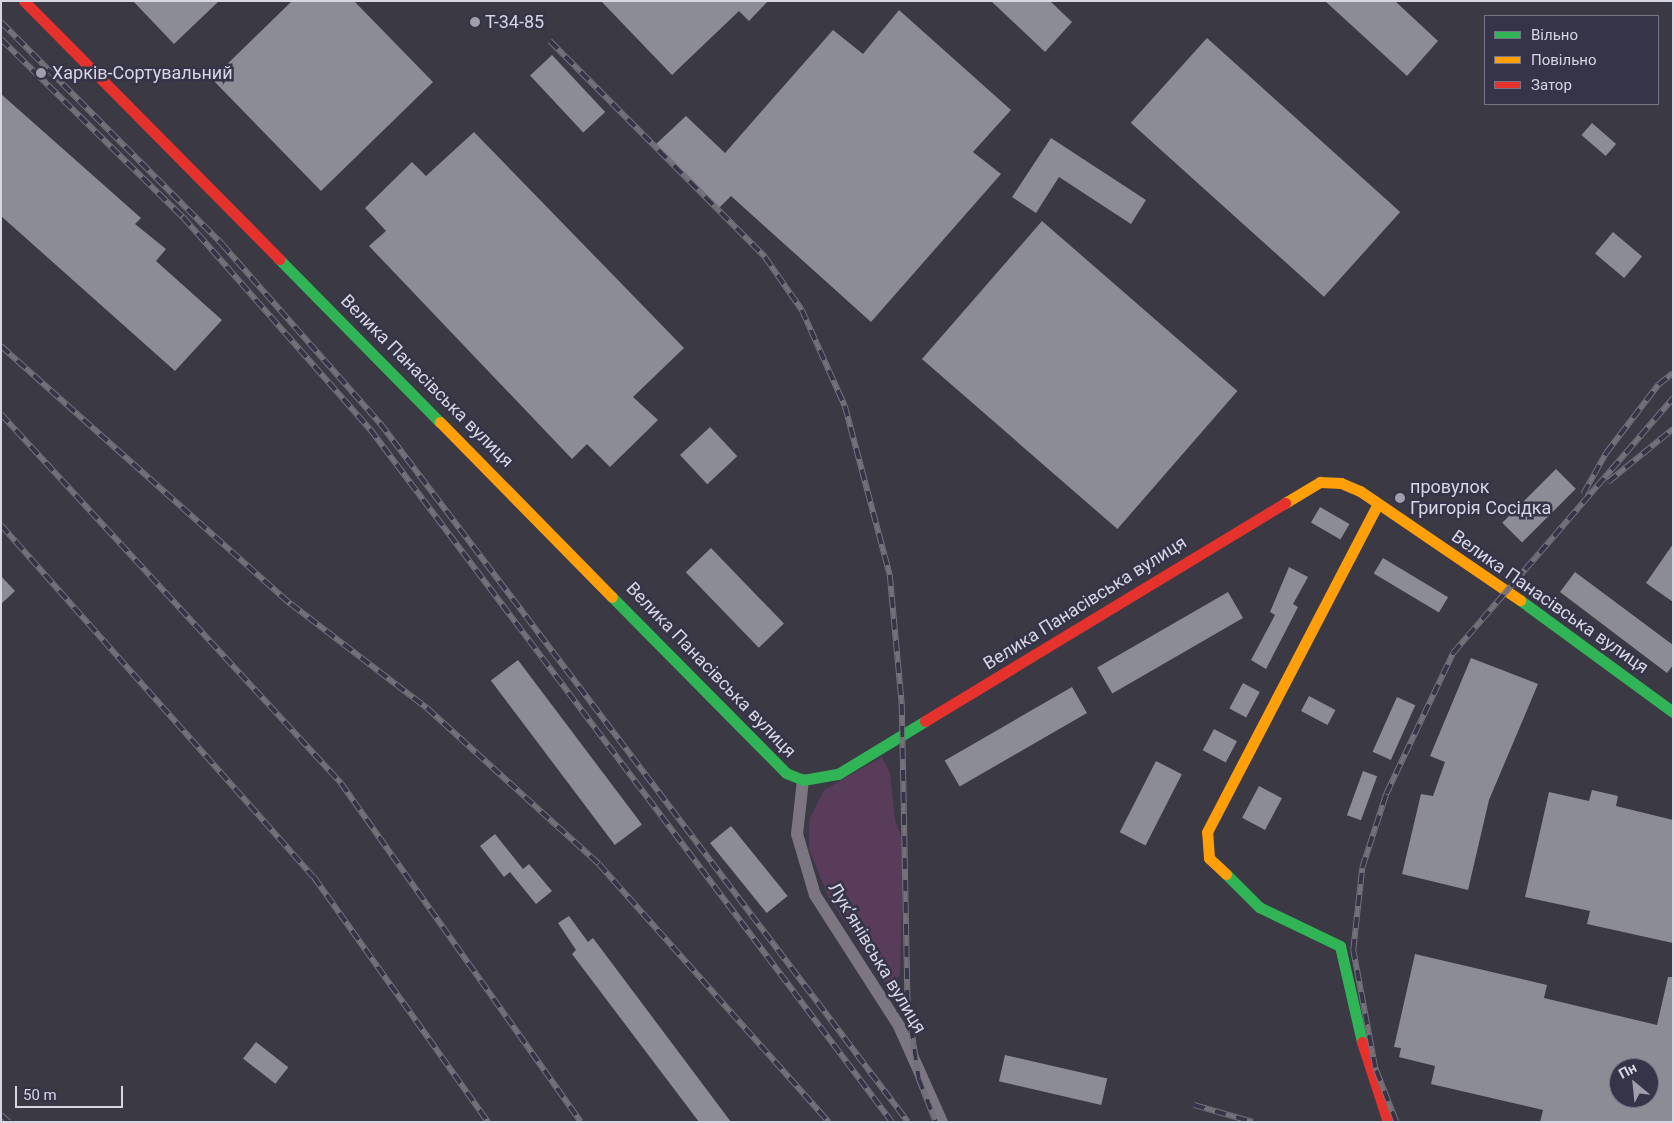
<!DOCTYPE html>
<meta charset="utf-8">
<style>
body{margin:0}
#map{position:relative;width:1674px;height:1123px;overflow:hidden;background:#3a3944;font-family:Roboto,sans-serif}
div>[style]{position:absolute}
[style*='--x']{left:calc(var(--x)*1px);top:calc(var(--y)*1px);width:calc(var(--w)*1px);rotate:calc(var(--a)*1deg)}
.green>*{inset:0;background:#593c5a}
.building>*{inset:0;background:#8b8c95;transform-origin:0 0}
.street>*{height:12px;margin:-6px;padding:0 6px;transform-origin:6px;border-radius:6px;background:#7b7681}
.fast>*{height:11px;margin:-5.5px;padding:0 5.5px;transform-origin:5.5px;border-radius:5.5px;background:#30b455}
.slow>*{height:11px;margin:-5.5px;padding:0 5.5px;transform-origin:5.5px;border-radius:5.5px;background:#ff9f0a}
.jam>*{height:11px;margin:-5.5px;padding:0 5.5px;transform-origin:5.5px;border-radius:5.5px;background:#e5322d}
.rail>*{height:5.5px;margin-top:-2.75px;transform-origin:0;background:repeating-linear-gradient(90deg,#363448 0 11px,#75717b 0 22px);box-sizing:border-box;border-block:1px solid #75717b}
.dots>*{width:14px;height:14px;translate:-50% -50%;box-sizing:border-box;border:2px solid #363448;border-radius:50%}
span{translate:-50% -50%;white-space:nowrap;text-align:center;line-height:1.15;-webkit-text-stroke:5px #363448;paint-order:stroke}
.poi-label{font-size:18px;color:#d7d6e3}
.left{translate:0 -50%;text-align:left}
.street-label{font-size:18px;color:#d7d6e3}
.frame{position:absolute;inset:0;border:2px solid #d7d6e3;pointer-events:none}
.legend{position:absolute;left:1484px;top:15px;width:175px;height:90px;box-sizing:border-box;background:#363448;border:1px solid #767586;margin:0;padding:6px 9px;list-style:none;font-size:15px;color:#d7d6e3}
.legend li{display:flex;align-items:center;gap:10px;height:25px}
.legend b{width:25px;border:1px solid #767586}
.north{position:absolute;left:1609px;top:1058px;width:50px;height:50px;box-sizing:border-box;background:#363448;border:1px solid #767586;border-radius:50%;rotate:332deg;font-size:14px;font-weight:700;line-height:20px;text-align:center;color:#d7d6e3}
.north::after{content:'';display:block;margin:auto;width:18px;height:22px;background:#a09fab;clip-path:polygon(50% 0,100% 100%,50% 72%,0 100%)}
.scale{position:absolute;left:15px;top:1086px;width:108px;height:22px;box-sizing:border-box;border:2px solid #d7d6e3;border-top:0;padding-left:6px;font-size:15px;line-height:18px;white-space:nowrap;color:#d7d6e3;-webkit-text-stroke:4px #363448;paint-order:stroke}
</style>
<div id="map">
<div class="green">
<div style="clip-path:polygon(882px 757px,890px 773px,895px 820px,904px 845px,900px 975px,887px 988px,828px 896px,809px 849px,809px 820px,824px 790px)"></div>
</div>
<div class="building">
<div style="clip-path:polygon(133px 1px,219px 1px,174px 44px)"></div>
<div style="clip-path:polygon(292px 1px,354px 1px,433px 82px,321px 191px,212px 79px)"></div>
<div style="clip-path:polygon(601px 1px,768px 1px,749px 21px,739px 11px,672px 75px)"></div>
<div style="clip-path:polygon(991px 1px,1050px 1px,1072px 22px,1045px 52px)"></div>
<div style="clip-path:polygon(1325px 1px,1395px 1px,1438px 41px,1407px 76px)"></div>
<div style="clip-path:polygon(899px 10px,1011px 110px,973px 152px,1001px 174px,871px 322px,731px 196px,719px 208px,655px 145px,686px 116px,725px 153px,833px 30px,863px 54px)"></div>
<div style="left:1207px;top:38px;width:260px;height:114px;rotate:42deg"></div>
<div style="left:552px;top:55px;width:78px;height:30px;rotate:47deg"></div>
<div style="clip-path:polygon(1px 94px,141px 218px,135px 224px,166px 249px,156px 261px,222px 320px,175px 371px,1px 216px)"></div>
<div style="left:1592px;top:123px;width:32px;height:16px;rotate:41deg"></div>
<div style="clip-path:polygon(474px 132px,684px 348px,633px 397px,658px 420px,610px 467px,587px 444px,572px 459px,369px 246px,386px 231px,365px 208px,412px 162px,426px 176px)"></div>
<div style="clip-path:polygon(1051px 138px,1146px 200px,1131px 224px,1059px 177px,1036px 213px,1012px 197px)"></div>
<div style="left:1042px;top:221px;width:259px;height:183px;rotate:41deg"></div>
<div style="left:1613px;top:232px;width:38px;height:28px;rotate:40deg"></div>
<div style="left:710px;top:427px;width:40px;height:41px;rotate:47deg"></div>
<div style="left:1556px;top:469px;width:28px;height:76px;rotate:45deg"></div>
<div style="left:1320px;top:507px;width:34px;height:18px;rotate:30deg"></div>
<div style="clip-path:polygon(1673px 544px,1673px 602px,1646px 583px)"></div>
<div style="left:711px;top:548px;width:105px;height:35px;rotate:46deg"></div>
<div style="left:1383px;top:558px;width:76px;height:18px;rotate:31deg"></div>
<div style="clip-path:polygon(1289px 567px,1308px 577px,1293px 604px,1298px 607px,1266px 669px,1251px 660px,1275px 615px,1270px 612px)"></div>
<div style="clip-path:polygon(1575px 572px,1673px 645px,1673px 665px,1667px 673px,1560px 592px)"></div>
<div style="clip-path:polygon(1px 576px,15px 591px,1px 604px)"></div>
<div style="left:1228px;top:592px;width:30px;height:151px;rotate:60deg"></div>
<div style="clip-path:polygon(1471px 658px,1538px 684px,1489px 800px,1468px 890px,1402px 874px,1421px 794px,1433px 796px,1445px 762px,1430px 756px)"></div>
<div style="left:518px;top:660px;width:206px;height:34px;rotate:53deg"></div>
<div style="left:1243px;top:683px;width:19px;height:29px;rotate:28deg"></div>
<div style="left:1072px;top:687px;width:30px;height:147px;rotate:60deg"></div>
<div style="left:1309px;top:696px;width:30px;height:17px;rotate:28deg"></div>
<div style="left:1397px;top:697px;width:20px;height:60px;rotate:24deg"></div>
<div style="left:1214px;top:729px;width:26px;height:24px;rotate:28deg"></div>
<div style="left:1156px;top:761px;width:29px;height:80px;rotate:27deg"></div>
<div style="left:1363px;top:771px;width:15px;height:47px;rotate:20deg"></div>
<div style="left:1259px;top:786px;width:26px;height:36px;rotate:28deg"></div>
<div style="clip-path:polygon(1592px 790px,1618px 796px,1616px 806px,1673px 820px,1673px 943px,1587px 924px,1590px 911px,1525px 897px,1549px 792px,1589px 801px)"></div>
<div style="left:731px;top:826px;width:90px;height:27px;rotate:51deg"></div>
<div style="clip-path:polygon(495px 834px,523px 869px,529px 864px,552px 891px,536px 904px,510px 872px,504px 877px,480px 846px)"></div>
<div style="clip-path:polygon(569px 916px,588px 942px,593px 938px,731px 1122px,699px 1122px,572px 954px,576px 950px,558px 923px)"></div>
<div style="clip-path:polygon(evenodd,1415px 954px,1547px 985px,1544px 998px,1657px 1025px,1668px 977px,1673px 977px,1673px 1122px,1540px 1122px,1543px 1110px,1431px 1084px,1435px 1066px,1399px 1057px,1401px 1048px,1394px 1047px,1415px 954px,1619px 1068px,1654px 1068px,1649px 1098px,1619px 1098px,1619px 1068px)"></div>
<div style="left:256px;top:1042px;width:41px;height:21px;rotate:38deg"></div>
<div style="left:1005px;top:1055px;width:105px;height:27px;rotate:13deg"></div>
</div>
<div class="street">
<div style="--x:803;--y:780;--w:54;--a:96.3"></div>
<div style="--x:797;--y:834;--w:64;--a:73.6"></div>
<div style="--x:815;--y:895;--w:156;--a:57.3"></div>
<div style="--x:899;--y:1026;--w:105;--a:65.9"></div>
</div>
<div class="fast">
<div style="--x:279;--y:259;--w:229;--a:45.4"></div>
<div style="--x:612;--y:597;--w:247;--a:45.3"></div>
<div style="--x:786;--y:773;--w:18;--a:22"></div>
<div style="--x:803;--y:780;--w:36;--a:-10"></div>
<div style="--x:838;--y:774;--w:102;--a:-31.3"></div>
<div style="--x:1520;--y:600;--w:190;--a:36.2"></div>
<div style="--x:1226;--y:874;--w:47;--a:45"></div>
<div style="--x:1259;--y:907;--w:90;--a:25.7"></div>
<div style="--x:1340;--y:946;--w:98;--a:77.1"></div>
</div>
<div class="slow">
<div style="--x:440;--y:422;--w:245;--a:45.5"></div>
<div style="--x:1285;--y:503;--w:41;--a:-31"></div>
<div style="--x:1320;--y:482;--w:21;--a:3"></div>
<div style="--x:1341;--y:483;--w:21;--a:23"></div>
<div style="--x:1360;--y:491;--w:194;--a:34.3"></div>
<div style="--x:1226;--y:874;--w:23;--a:-137"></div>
<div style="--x:1209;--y:858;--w:26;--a:-94"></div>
<div style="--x:1207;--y:832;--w:370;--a:-62.5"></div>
</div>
<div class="jam">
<div style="--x:24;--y:1;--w:363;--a:45.3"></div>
<div style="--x:925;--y:721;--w:421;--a:-31.2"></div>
<div style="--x:1362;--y:1042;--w:84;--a:72"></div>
</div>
<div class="rail">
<div style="--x:1;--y:22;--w:313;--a:45.1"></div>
<div style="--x:222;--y:244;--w:239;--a:48.6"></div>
<div style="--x:380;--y:423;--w:876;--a:52.93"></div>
<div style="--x:1;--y:39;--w:255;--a:44.4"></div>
<div style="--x:183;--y:217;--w:283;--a:48.6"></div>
<div style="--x:370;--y:429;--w:868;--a:53.01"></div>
<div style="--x:550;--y:41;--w:305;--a:45.1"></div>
<div style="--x:765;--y:257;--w:65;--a:55.1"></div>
<div style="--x:802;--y:310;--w:105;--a:65.9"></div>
<div style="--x:845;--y:406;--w:175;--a:75.1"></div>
<div style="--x:890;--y:575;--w:130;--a:84.7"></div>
<div style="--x:902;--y:704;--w:302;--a:88.9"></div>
<div style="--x:908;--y:1006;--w:74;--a:81.4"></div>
<div style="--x:919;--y:1079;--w:46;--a:68.4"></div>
<div style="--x:1;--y:346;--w:388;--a:41.7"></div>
<div style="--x:291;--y:604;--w:171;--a:37.4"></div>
<div style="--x:427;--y:708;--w:232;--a:42.2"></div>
<div style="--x:599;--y:864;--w:346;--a:48.3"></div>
<div style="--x:1;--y:414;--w:502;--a:47.34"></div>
<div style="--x:341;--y:783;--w:415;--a:54.7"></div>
<div style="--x:1608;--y:482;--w:84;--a:-39.2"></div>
<div style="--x:1583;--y:494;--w:47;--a:-60.7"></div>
<div style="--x:1606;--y:453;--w:86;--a:-52.6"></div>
<div style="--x:1658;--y:385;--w:19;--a:-39"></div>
<div style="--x:1;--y:525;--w:471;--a:48.4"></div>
<div style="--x:314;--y:877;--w:301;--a:54.6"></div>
<div style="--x:1194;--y:1105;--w:61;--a:16.1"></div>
<div style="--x:1;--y:1115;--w:11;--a:41"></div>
<div style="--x:1396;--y:1122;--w:58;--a:-111.3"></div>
<div style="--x:1375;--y:1068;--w:120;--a:-100.6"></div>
<div style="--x:1353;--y:950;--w:82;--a:-83.7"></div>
<div style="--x:1362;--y:868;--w:78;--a:-72"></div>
<div style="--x:1386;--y:794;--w:156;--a:-64.6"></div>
<div style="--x:1453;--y:653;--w:337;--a:-49.2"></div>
</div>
<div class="dots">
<div style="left:475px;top:22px;background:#a09fab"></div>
<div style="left:41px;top:73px;background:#a09fab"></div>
<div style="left:1400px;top:498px;background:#a09fab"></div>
</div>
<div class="poi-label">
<span class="left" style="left:485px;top:22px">Т-34-85</span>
<span class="left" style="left:52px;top:73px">Харків-Сортувальний</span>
<span class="left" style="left:1410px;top:498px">провулок<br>Григорія Сосідка</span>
</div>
<div class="street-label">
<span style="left:427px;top:381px;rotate:45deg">Велика Панасівська вулиця</span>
<span style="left:1550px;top:602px;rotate:35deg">Велика Панасівська вулиця</span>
<span style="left:1085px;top:603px;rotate:-32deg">Велика Панасівська вулиця</span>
<span style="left:711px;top:670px;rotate:46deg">Велика Панасівська вулиця</span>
<span style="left:877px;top:958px;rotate:59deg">Лук’янівська вулиця</span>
</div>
<div class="frame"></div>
<ul class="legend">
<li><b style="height:6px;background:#30b455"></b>Вільно</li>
<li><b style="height:6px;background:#ff9f0a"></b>Повільно</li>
<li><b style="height:6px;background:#e5322d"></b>Затор</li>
</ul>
<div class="north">Пн</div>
<div class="scale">50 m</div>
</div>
